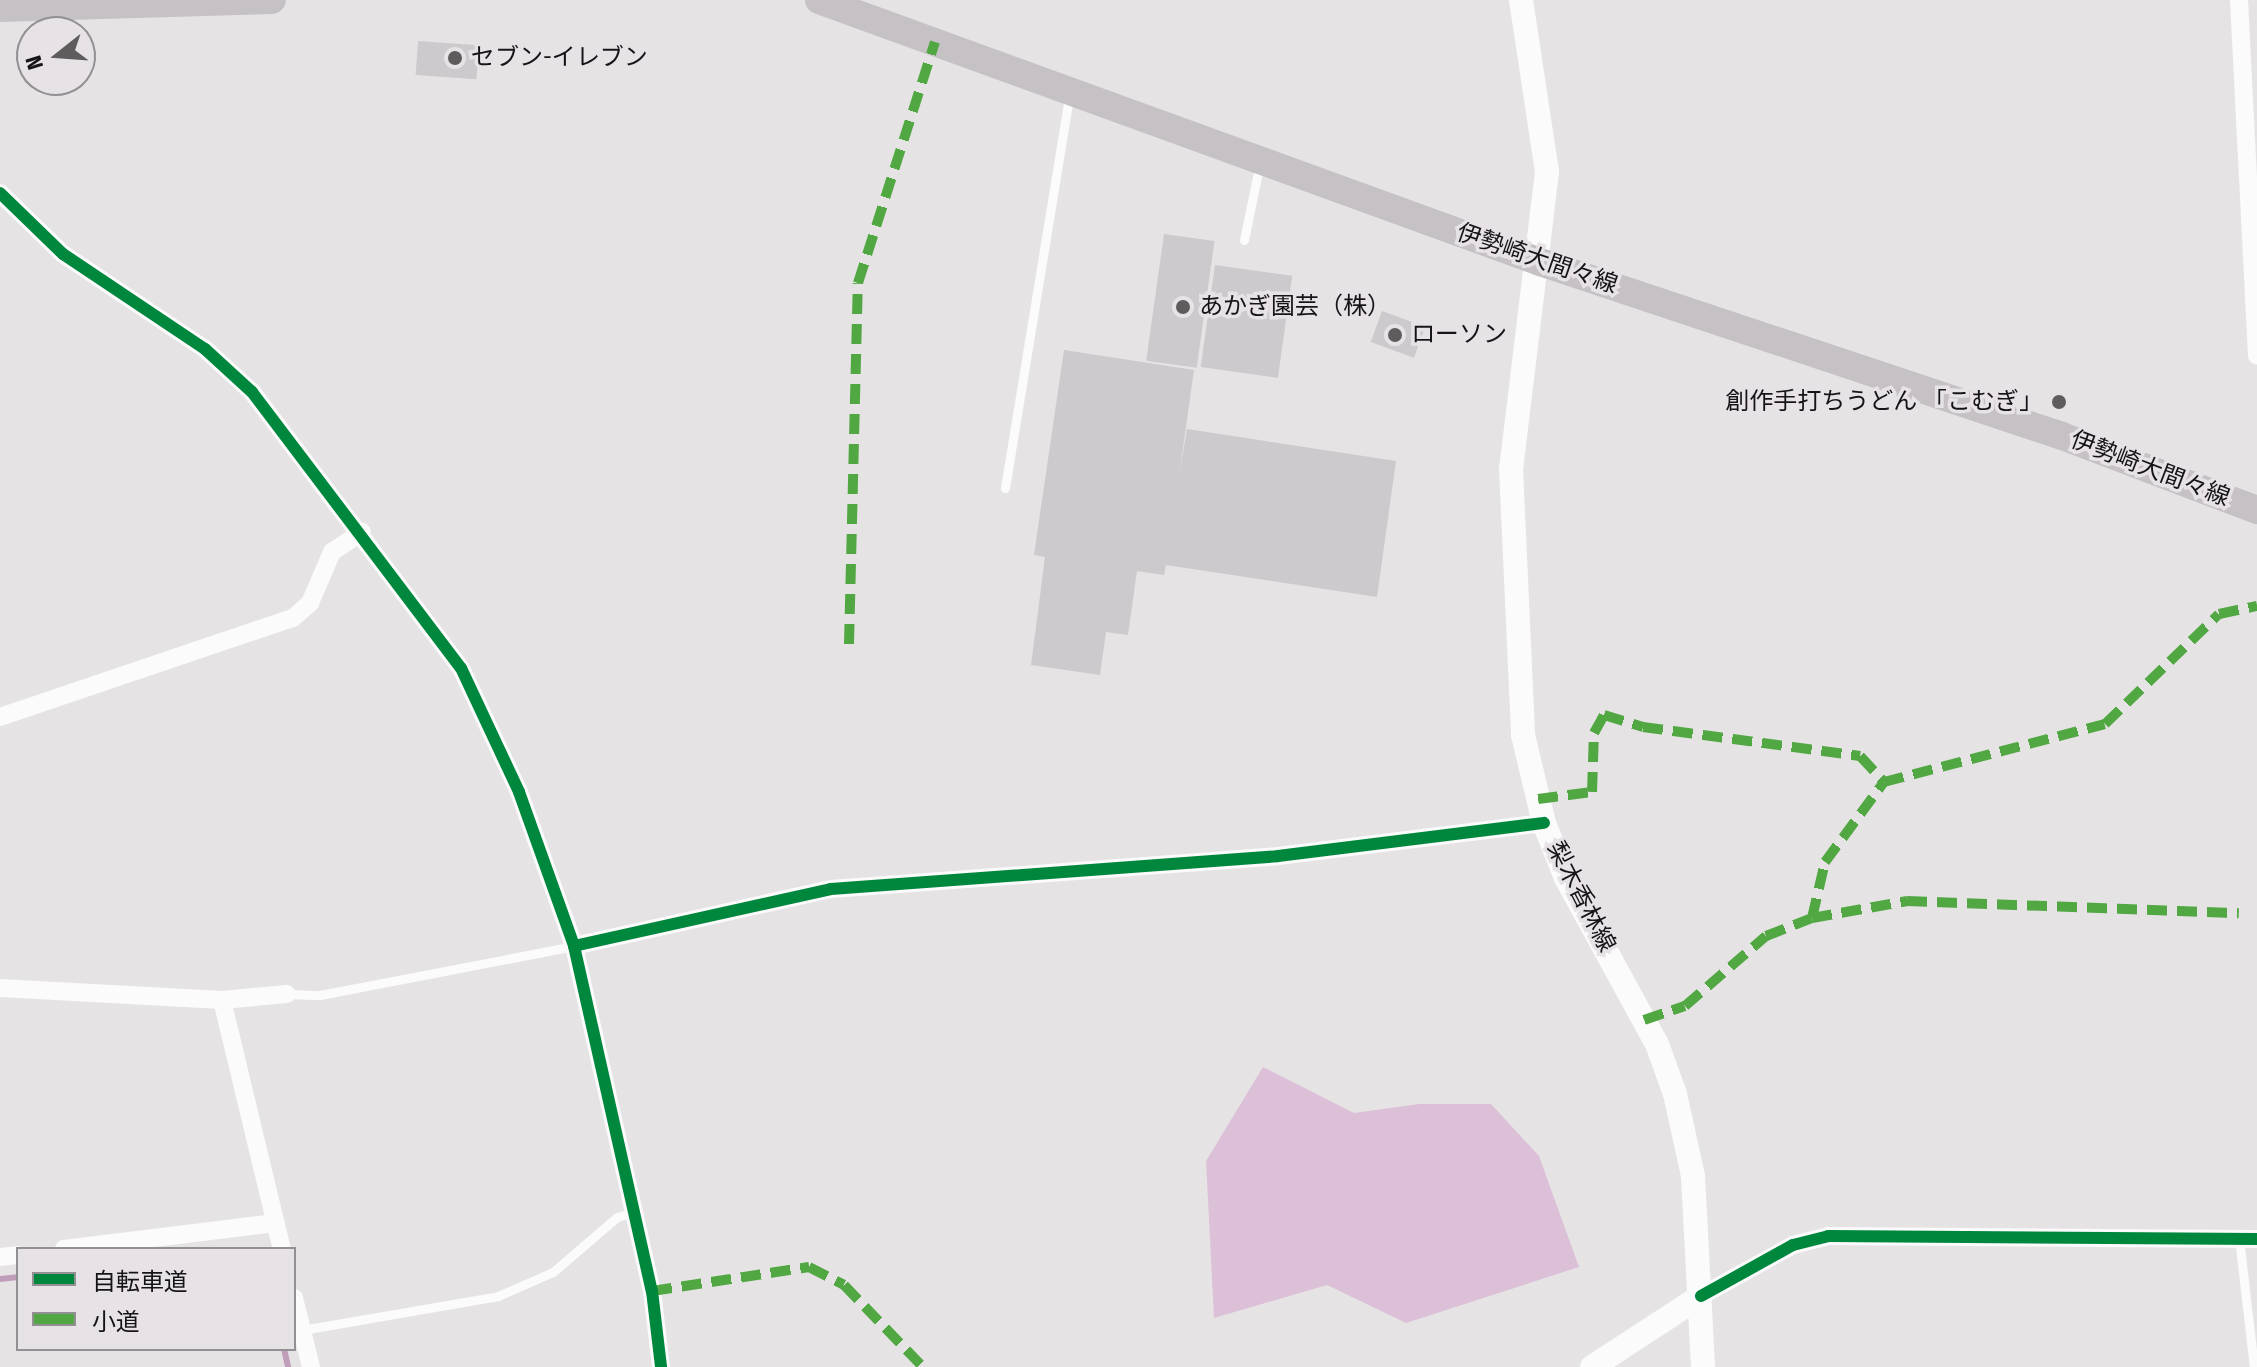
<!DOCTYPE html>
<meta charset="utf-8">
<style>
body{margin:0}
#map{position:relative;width:2257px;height:1367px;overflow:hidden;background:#e6e3e5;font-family:"Fira Sans Condensed","Noto Sans JP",sans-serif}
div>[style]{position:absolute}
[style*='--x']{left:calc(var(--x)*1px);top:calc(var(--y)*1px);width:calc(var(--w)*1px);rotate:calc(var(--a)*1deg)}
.forest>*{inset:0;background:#dcc0d7}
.stream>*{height:6px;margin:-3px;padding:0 3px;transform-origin:3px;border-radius:3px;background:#c09eba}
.building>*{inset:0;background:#cccacc;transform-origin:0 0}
.service>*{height:9px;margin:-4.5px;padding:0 4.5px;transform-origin:4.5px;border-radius:4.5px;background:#fbfbfb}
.minor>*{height:18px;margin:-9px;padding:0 9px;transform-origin:9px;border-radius:9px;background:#fbfbfb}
.secondary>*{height:24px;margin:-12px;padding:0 12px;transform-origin:12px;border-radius:12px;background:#fbfbfb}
.primary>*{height:28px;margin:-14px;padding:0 14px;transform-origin:14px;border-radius:14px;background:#c5c1c5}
.quiet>*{height:10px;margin-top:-5px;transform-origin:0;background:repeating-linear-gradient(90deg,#51a842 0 20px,transparent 0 30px)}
.cycleway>*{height:12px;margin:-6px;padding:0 6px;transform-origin:6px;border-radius:6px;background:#00873e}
.dots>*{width:22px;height:22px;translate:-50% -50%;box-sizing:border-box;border:4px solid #e7e2e6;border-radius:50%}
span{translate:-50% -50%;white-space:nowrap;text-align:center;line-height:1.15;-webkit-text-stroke:7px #e7e2e6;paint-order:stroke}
.poi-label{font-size:24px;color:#161416}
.left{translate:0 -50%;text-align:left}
.right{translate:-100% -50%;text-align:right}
.street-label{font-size:24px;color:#161416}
.legend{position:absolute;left:16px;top:1247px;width:280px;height:104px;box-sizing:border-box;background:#e7e2e6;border:2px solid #939093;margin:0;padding:10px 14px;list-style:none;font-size:24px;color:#161416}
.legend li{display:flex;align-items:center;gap:16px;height:40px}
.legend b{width:40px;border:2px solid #939093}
.north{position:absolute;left:16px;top:16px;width:80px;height:80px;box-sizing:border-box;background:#e7e2e6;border:2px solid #939093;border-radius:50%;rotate:253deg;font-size:22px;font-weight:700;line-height:32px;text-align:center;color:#161416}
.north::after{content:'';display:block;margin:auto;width:28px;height:36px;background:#5f5c5e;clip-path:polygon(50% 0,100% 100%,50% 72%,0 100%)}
</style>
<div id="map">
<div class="forest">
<div style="clip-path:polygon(1263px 1067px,1354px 1113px,1419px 1104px,1491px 1104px,1539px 1156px,1579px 1267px,1406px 1323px,1327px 1285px,1214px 1318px,1206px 1161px)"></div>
</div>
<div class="stream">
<div style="--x:0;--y:1279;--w:18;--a:-6"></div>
<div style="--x:284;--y:1349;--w:18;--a:77"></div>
</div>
<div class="building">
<div style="left:418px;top:41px;width:61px;height:34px;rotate:4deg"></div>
<div style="left:1164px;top:234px;width:51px;height:128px;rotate:8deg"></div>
<div style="left:1215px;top:265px;width:78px;height:103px;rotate:8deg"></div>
<div style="left:1382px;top:311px;width:46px;height:33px;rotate:20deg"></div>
<div style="clip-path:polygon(1064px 350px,1194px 370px,1179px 476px,1187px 429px,1396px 461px,1377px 597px,1166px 565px,1164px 575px,1137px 571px,1128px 635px,1106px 632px,1100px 675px,1031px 665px,1045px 557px,1034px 555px)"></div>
</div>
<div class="service">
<div style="--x:1244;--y:240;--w:80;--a:-78.4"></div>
<div style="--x:1005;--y:488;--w:400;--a:-80.7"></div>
<div style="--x:287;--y:994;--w:33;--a:2"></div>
<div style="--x:320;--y:995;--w:259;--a:-10.9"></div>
<div style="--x:2239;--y:1238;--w:130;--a:83.4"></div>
<div style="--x:302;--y:1330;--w:199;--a:-9.8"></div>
<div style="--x:498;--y:1296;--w:60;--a:-23.6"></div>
<div style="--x:553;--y:1272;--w:84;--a:-40.7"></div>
<div style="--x:617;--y:1217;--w:20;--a:-15"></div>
</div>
<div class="minor">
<div style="--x:2239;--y:0;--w:356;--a:87.1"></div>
<div style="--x:0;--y:193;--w:88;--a:44.1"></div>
<div style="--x:63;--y:254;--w:171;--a:33.8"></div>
<div style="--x:205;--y:349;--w:64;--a:42.5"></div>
<div style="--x:252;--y:392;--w:346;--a:52.9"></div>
<div style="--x:461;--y:668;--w:137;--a:64.9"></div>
<div style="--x:519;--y:792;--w:164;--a:70.3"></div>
<div style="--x:574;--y:946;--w:354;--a:77.3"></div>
<div style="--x:652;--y:1291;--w:77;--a:83.2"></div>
<div style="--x:0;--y:717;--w:309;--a:-18.7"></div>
<div style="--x:293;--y:618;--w:23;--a:-41"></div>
<div style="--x:310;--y:603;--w:56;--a:-66.7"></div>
<div style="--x:332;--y:552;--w:36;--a:-34"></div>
<div style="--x:574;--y:946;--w:263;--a:-12.5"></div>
<div style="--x:831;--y:889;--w:448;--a:-4.2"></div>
<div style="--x:1278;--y:856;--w:268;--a:-7.1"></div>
<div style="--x:0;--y:988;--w:222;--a:3.1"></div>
<div style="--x:222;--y:1000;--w:65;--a:-5.3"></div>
<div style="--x:222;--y:1000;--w:256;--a:76.5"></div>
<div style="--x:64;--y:1249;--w:213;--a:-7"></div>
<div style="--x:0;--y:1257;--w:18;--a:-6"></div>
<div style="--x:1701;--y:1296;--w:105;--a:-29"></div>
<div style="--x:1793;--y:1245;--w:36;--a:-14"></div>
<div style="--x:1828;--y:1236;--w:429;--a:0.4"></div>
<div style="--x:294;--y:1298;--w:71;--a:76.2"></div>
</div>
<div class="secondary">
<div style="--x:1521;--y:0;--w:174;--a:81.4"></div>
<div style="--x:1547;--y:172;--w:298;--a:96.9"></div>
<div style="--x:1511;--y:468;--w:267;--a:87.4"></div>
<div style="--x:1523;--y:735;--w:90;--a:76.6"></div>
<div style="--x:1544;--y:823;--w:59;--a:68.2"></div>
<div style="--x:1566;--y:878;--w:189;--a:61.3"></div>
<div style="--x:1657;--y:1044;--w:53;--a:70.2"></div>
<div style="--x:1675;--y:1094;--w:84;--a:77.6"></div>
<div style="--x:1693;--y:1176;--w:191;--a:87"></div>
<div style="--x:1592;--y:1367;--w:130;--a:-33.1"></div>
</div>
<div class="primary">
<div style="--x:819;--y:0;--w:767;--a:19.97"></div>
<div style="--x:1540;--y:262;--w:550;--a:18.43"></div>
<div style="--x:2062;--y:436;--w:209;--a:20.8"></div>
<div style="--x:0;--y:8;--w:272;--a:-1.7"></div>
</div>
<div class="quiet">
<div style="--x:849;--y:644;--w:361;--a:-88.6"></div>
<div style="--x:858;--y:283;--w:253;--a:-72.3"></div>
<div style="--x:1538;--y:799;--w:54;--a:-7.4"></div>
<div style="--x:1592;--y:792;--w:59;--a:-88.1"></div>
<div style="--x:1594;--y:733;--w:21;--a:-61"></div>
<div style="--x:1604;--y:715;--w:41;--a:17.1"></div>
<div style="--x:1643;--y:727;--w:219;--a:7.6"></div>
<div style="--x:1860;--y:756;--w:35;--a:47"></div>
<div style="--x:1812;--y:918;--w:97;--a:-10.1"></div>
<div style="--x:1907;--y:901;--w:332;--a:2.1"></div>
<div style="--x:1644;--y:1020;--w:43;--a:-18.9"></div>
<div style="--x:1685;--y:1006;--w:107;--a:-40.8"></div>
<div style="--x:1766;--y:936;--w:49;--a:-21.4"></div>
<div style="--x:1812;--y:918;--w:57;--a:-76.9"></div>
<div style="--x:1825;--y:862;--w:99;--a:-53.6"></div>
<div style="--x:1884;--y:782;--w:228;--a:-14.7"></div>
<div style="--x:2105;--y:724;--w:158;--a:-44"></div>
<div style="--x:2219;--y:614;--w:39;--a:-12"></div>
<div style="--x:652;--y:1291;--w:159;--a:-8.7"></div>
<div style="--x:809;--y:1267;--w:39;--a:27"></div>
<div style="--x:844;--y:1285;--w:114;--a:46.1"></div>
</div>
<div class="cycleway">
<div style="--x:0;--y:193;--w:88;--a:44.1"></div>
<div style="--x:63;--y:254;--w:171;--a:33.8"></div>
<div style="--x:205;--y:349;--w:64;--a:42.5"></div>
<div style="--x:252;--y:392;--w:346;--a:52.9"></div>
<div style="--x:461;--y:668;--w:137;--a:64.9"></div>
<div style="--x:519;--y:792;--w:164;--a:70.3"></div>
<div style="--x:574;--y:946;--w:354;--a:77.3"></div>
<div style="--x:652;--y:1291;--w:77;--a:83.2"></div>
<div style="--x:574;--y:946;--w:263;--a:-12.5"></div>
<div style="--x:831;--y:889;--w:448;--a:-4.2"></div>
<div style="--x:1278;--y:856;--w:268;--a:-7.1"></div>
<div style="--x:1701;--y:1296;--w:105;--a:-29"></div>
<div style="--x:1793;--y:1245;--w:36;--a:-14"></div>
<div style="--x:1828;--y:1236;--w:429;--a:0.4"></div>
</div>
<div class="dots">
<div style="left:455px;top:58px;background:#5f5c5e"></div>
<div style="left:1183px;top:307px;background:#5f5c5e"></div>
<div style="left:1395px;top:335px;background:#5f5c5e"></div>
<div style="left:2059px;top:402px;background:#5f5c5e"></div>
</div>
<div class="poi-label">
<span class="left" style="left:471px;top:58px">セブン-イレブン</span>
<span class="left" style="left:1199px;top:307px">あかぎ園芸（株）</span>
<span class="left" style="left:1411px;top:335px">ローソン</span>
<span class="right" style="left:2043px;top:402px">創作手打ちうどん 「こむぎ」</span>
</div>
<div class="street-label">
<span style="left:1537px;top:259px;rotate:19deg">伊勢崎大間々線</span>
<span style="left:2150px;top:469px;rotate:21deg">伊勢崎大間々線</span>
<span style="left:1581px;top:897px;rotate:63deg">梨木香林線</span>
</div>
<ul class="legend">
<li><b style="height:10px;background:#00873e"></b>自転車道</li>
<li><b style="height:10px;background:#51a842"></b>小道</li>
</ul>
<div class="north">N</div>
</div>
